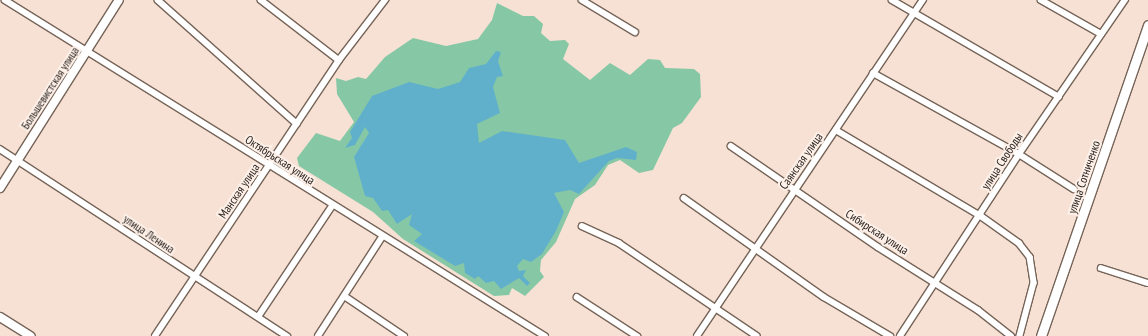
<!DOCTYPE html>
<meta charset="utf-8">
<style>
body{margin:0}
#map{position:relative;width:1148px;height:336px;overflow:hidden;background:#f7e1d4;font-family:"PT Sans Narrow",sans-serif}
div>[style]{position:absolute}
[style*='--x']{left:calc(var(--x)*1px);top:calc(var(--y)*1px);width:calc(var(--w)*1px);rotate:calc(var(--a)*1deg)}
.green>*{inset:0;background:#86c8a5}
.water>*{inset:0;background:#61b0cb}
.roads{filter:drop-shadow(1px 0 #766458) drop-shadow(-1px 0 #766458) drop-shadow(0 1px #766458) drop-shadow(0 -1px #766458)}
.minor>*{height:5.5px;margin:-2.75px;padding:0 2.75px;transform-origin:2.75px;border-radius:2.75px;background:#fff}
.secondary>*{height:8px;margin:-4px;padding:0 4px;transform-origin:4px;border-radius:4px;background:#fff}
.primary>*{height:9px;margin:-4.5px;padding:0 4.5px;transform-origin:4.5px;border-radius:4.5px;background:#fff}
span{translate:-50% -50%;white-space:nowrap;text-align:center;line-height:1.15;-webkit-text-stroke:4px #fdf0e8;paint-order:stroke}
.street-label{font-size:12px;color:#2c241f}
</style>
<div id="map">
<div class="green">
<div style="clip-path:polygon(497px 3px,523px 16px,534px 16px,543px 24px,541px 33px,550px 41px,565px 40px,569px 44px,563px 59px,590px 80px,610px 63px,630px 75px,648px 59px,660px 60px,665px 68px,694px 69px,700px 74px,701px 97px,682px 123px,673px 128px,653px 170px,639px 173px,620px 160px,608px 165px,595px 185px,575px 199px,556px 242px,541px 260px,540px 271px,544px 277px,525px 296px,512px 288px,509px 295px,494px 296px,403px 239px,373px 212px,299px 166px,297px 158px,316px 133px,340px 141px,354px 122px,337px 94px,336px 78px,346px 81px,358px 77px,366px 79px,385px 57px,413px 38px,446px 46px,478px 39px,492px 20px)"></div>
</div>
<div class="water">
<div style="clip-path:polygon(496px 51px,501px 52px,498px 61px,503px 76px,497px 77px,493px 87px,500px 113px,477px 124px,479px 143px,502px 131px,565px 140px,579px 163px,626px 147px,637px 152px,636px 160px,617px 158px,609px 161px,579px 194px,570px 190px,554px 193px,564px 212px,556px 231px,542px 254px,531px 262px,523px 259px,517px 266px,519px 271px,526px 270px,523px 276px,530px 283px,527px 286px,519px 278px,501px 289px,494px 281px,486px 283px,478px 276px,475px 279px,465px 273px,464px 263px,455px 266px,414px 241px,422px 234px,409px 225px,412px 214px,397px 224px,388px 210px,382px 211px,373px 198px,365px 196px,354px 157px,369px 133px,365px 127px,355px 145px,345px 148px,352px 138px,350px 132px,372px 96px,409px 82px,438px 89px,460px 82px,469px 68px,486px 64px)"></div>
</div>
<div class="roads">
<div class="minor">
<div style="--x:5;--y:0;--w:636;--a:31.89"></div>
<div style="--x:158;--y:0;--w:186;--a:41.7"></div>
<div style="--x:261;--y:0;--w:98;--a:37.6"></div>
<div style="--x:582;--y:0;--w:62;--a:31.1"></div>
<div style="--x:892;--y:0;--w:193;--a:30.1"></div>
<div style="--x:1041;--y:0;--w:69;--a:29.5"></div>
<div style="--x:873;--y:73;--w:167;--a:29"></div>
<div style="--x:1019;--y:154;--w:65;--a:32.5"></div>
<div style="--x:836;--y:130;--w:169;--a:30.7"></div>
<div style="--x:981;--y:216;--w:47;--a:35.4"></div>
<div style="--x:1019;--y:243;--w:18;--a:52"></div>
<div style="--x:1030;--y:257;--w:26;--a:81"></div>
<div style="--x:1034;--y:283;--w:55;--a:104.8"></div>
<div style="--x:731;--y:146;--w:178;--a:34.5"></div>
<div style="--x:878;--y:247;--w:118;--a:32.2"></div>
<div style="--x:978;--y:310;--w:42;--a:38.2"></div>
<div style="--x:0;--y:149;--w:343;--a:33.1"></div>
<div style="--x:684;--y:198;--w:171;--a:35.3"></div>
<div style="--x:824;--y:297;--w:77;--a:30.6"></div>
<div style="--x:582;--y:226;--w:41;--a:24.7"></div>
<div style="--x:619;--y:243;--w:166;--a:34"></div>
<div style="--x:1101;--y:268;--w:49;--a:17.7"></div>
<div style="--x:346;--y:297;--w:70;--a:33.9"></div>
<div style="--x:577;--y:297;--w:72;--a:33"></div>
<div style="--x:258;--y:317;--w:133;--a:-56.3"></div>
<div style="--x:155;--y:336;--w:332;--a:-56.3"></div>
<div style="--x:339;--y:60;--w:76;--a:-52.5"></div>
<div style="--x:318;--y:336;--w:118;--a:-57.1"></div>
<div style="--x:697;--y:336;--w:405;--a:-56.1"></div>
<div style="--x:900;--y:336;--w:217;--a:-56.8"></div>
<div style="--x:1019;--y:154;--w:187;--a:-55.5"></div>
</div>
<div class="secondary">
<div style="--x:0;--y:188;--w:222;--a:-57.7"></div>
<div style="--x:0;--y:317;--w:36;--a:32"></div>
</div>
<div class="primary">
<div style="--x:1041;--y:336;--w:329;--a:-71"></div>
</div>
</div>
<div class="street-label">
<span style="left:50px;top:88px;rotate:-57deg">Большевистская улица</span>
<span style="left:280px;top:160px;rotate:33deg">Октябрьская улица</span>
<span style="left:801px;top:161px;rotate:-55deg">Саянская улица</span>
<span style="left:1002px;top:161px;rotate:-57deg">улица Свободы</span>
<span style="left:1084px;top:177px;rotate:-71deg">улица Сотниченко</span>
<span style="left:239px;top:191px;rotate:-56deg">Манская улица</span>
<span style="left:877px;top:232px;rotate:33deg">Сибирская улица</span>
<span style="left:149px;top:234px;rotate:34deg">улица Ленина</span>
</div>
</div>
